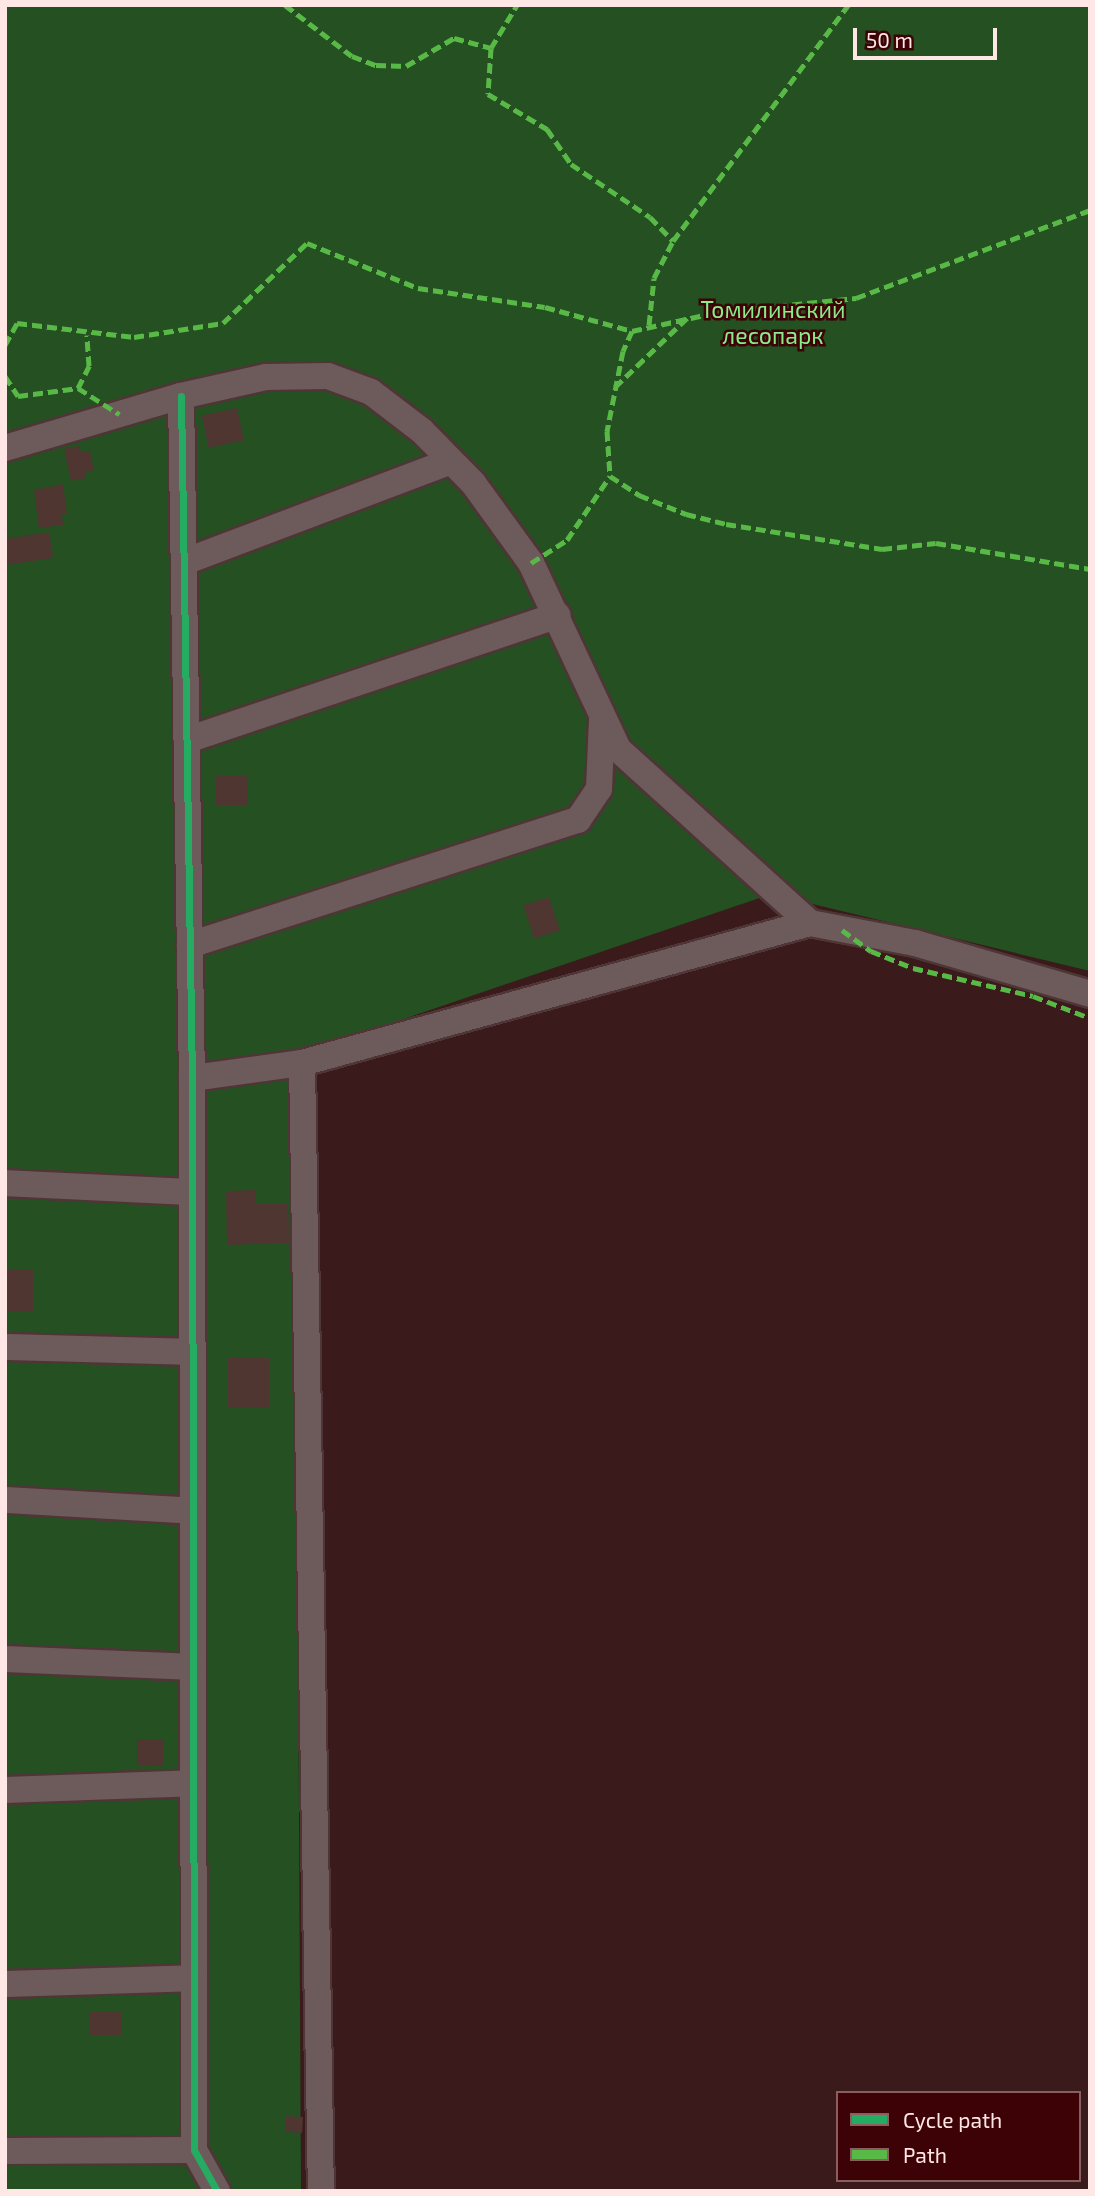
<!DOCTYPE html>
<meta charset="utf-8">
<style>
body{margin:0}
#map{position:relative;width:1095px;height:2196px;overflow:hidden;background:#3a1a1b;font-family:"Exo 2",sans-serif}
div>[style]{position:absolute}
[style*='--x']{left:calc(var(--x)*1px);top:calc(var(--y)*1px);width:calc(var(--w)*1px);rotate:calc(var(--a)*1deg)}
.green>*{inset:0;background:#245022}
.building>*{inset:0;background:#4f3631;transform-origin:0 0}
.roads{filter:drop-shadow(2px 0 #4f3536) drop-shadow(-2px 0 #4f3536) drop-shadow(0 2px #4f3536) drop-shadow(0 -2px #4f3536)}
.minor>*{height:26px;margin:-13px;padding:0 13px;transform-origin:13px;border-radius:13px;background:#6d5b5b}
.quiet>*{height:5px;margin-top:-2.5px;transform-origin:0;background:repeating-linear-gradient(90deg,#58b947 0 10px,transparent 0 15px)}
.cycleway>*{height:7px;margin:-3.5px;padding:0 3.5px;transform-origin:3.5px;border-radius:3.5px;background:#26ab63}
span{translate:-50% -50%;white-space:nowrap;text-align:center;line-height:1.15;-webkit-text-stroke:5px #3c0205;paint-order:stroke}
.park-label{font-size:23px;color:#89eb8a}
.frame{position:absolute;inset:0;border:7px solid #ffe7e5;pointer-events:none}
.legend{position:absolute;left:836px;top:2091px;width:245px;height:91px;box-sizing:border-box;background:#3c0205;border:2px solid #8a5e5f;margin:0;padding:9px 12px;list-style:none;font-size:21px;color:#ffe7e5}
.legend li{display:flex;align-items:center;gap:14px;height:35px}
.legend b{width:35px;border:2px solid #8a5e5f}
.scale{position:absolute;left:853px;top:28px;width:144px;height:32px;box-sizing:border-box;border:4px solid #ffe7e5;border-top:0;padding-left:9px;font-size:21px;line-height:24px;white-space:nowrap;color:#ffe7e5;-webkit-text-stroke:5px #3c0205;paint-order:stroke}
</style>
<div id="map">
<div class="green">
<div style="clip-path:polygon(5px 5px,1090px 5px,1090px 971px,771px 894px,295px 1056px,301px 2191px,5px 2191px)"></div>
</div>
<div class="building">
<div style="left:237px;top:408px;width:33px;height:36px;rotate:78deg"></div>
<div style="clip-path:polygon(79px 446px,81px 452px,90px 451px,94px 470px,85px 472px,86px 478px,71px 481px,64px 449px)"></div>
<div style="clip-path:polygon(63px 484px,67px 513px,62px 514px,63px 525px,39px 528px,34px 490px)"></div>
<div style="left:49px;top:532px;width:26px;height:45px;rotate:81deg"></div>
<div style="left:216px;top:775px;width:32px;height:31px"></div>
<div style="left:549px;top:897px;width:35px;height:27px;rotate:72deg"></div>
<div style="clip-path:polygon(256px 1190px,256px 1204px,288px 1204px,289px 1243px,227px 1245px,226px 1191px)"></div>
<div style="left:5px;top:1270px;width:28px;height:42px"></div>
<div style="left:228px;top:1358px;width:41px;height:50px"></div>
<div style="left:138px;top:1739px;width:26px;height:26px;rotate:2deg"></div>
<div style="left:122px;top:2011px;width:25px;height:32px;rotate:90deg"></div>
<div style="left:286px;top:2116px;width:17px;height:16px;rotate:3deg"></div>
</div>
<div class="roads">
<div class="minor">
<div style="--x:181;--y:396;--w:682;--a:89.08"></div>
<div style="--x:192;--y:1078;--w:1072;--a:89.89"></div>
<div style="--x:194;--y:2150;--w:47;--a:60.7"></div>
<div style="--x:5;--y:448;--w:184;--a:-16.5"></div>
<div style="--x:181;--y:396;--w:87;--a:-12.6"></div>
<div style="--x:266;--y:377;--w:62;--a:-0.9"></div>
<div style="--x:328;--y:376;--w:46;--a:20.4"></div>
<div style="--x:371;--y:392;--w:64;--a:37.4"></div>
<div style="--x:422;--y:431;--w:73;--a:45.6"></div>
<div style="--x:473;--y:483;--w:99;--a:54.1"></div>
<div style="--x:531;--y:563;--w:205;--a:64.9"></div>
<div style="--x:618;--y:749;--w:259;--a:42.2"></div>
<div style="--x:184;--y:562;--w:285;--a:-20.7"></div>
<div style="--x:187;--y:740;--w:391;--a:-18.6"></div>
<div style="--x:190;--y:945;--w:408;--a:-17.9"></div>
<div style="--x:578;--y:820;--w:37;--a:-56"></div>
<div style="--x:599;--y:789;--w:70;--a:-87.5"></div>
<div style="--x:302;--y:1063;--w:1128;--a:89.04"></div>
<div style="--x:192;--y:1078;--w:111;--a:-7.8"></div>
<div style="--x:302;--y:1063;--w:527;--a:-15.41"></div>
<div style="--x:810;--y:923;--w:107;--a:10.8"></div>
<div style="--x:915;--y:943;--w:182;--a:16.2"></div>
<div style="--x:5;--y:1183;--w:187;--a:2.8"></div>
<div style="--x:5;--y:1347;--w:187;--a:1.5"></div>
<div style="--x:5;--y:1500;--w:188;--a:3.3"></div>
<div style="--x:5;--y:1659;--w:188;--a:2.4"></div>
<div style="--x:5;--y:1790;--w:188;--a:-2.1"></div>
<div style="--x:5;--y:1984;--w:189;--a:-1.8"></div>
<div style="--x:5;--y:2151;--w:189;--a:-0.3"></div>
</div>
</div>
<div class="quiet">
<div style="--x:285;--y:5;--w:84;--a:37.3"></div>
<div style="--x:352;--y:56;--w:26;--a:21"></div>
<div style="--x:376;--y:65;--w:30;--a:2"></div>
<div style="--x:406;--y:66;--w:56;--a:-30.3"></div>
<div style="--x:454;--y:38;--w:38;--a:15"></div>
<div style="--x:491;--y:48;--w:50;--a:-58.8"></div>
<div style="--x:491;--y:48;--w:46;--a:93.7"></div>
<div style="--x:488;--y:94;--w:69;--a:30.7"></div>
<div style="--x:547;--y:129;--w:42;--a:55.6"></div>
<div style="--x:571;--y:164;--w:95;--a:33.9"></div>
<div style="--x:650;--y:217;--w:33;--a:46"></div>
<div style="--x:649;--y:325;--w:47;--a:-83.9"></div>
<div style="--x:654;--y:278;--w:42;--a:-62.8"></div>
<div style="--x:673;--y:241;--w:294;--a:-53.4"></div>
<div style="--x:632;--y:331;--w:22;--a:114"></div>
<div style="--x:623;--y:351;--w:82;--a:101.3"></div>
<div style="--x:607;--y:431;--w:45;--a:86.2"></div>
<div style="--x:610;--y:476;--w:35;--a:33"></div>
<div style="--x:639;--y:495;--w:51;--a:22"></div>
<div style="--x:686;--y:514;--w:41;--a:14"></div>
<div style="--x:726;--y:524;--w:158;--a:9.1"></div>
<div style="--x:882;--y:549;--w:54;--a:-6.3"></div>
<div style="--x:936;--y:543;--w:156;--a:9.6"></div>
<div style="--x:5;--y:345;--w:25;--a:-61"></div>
<div style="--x:17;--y:323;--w:118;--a:6.8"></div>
<div style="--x:134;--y:337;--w:90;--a:-8.9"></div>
<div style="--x:223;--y:323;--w:116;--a:-43.6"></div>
<div style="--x:307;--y:243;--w:120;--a:22.1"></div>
<div style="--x:418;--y:288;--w:128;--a:8.5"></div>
<div style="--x:545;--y:307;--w:90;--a:15.4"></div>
<div style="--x:632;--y:331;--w:88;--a:-12.5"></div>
<div style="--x:718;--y:312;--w:139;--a:-5.8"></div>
<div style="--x:856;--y:298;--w:250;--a:-20.6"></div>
<div style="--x:5;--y:376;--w:24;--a:57"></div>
<div style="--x:18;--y:396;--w:61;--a:-7.6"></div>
<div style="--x:78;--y:388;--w:25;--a:-63"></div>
<div style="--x:89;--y:366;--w:31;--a:-94"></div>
<div style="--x:615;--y:387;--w:101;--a:-43.8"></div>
<div style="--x:78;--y:388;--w:49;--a:32.4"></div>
<div style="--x:531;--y:563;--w:43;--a:-32.6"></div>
<div style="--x:567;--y:540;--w:77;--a:-56.1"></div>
<div style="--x:842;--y:930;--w:36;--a:36"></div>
<div style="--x:871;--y:951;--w:45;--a:22"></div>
<div style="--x:913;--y:968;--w:123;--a:13.1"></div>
<div style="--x:1033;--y:996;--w:61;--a:21.1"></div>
</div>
<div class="cycleway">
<div style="--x:181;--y:396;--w:682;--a:89.08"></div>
<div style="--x:192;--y:1078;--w:1072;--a:89.89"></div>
<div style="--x:194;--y:2150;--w:47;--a:60.7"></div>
</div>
<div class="park-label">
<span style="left:773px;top:322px">Томилинский<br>лесопарк</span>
</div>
<div class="frame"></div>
<ul class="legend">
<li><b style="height:9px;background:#26ab63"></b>Cycle path</li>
<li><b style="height:9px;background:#58b947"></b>Path</li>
</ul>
<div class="scale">50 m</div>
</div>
